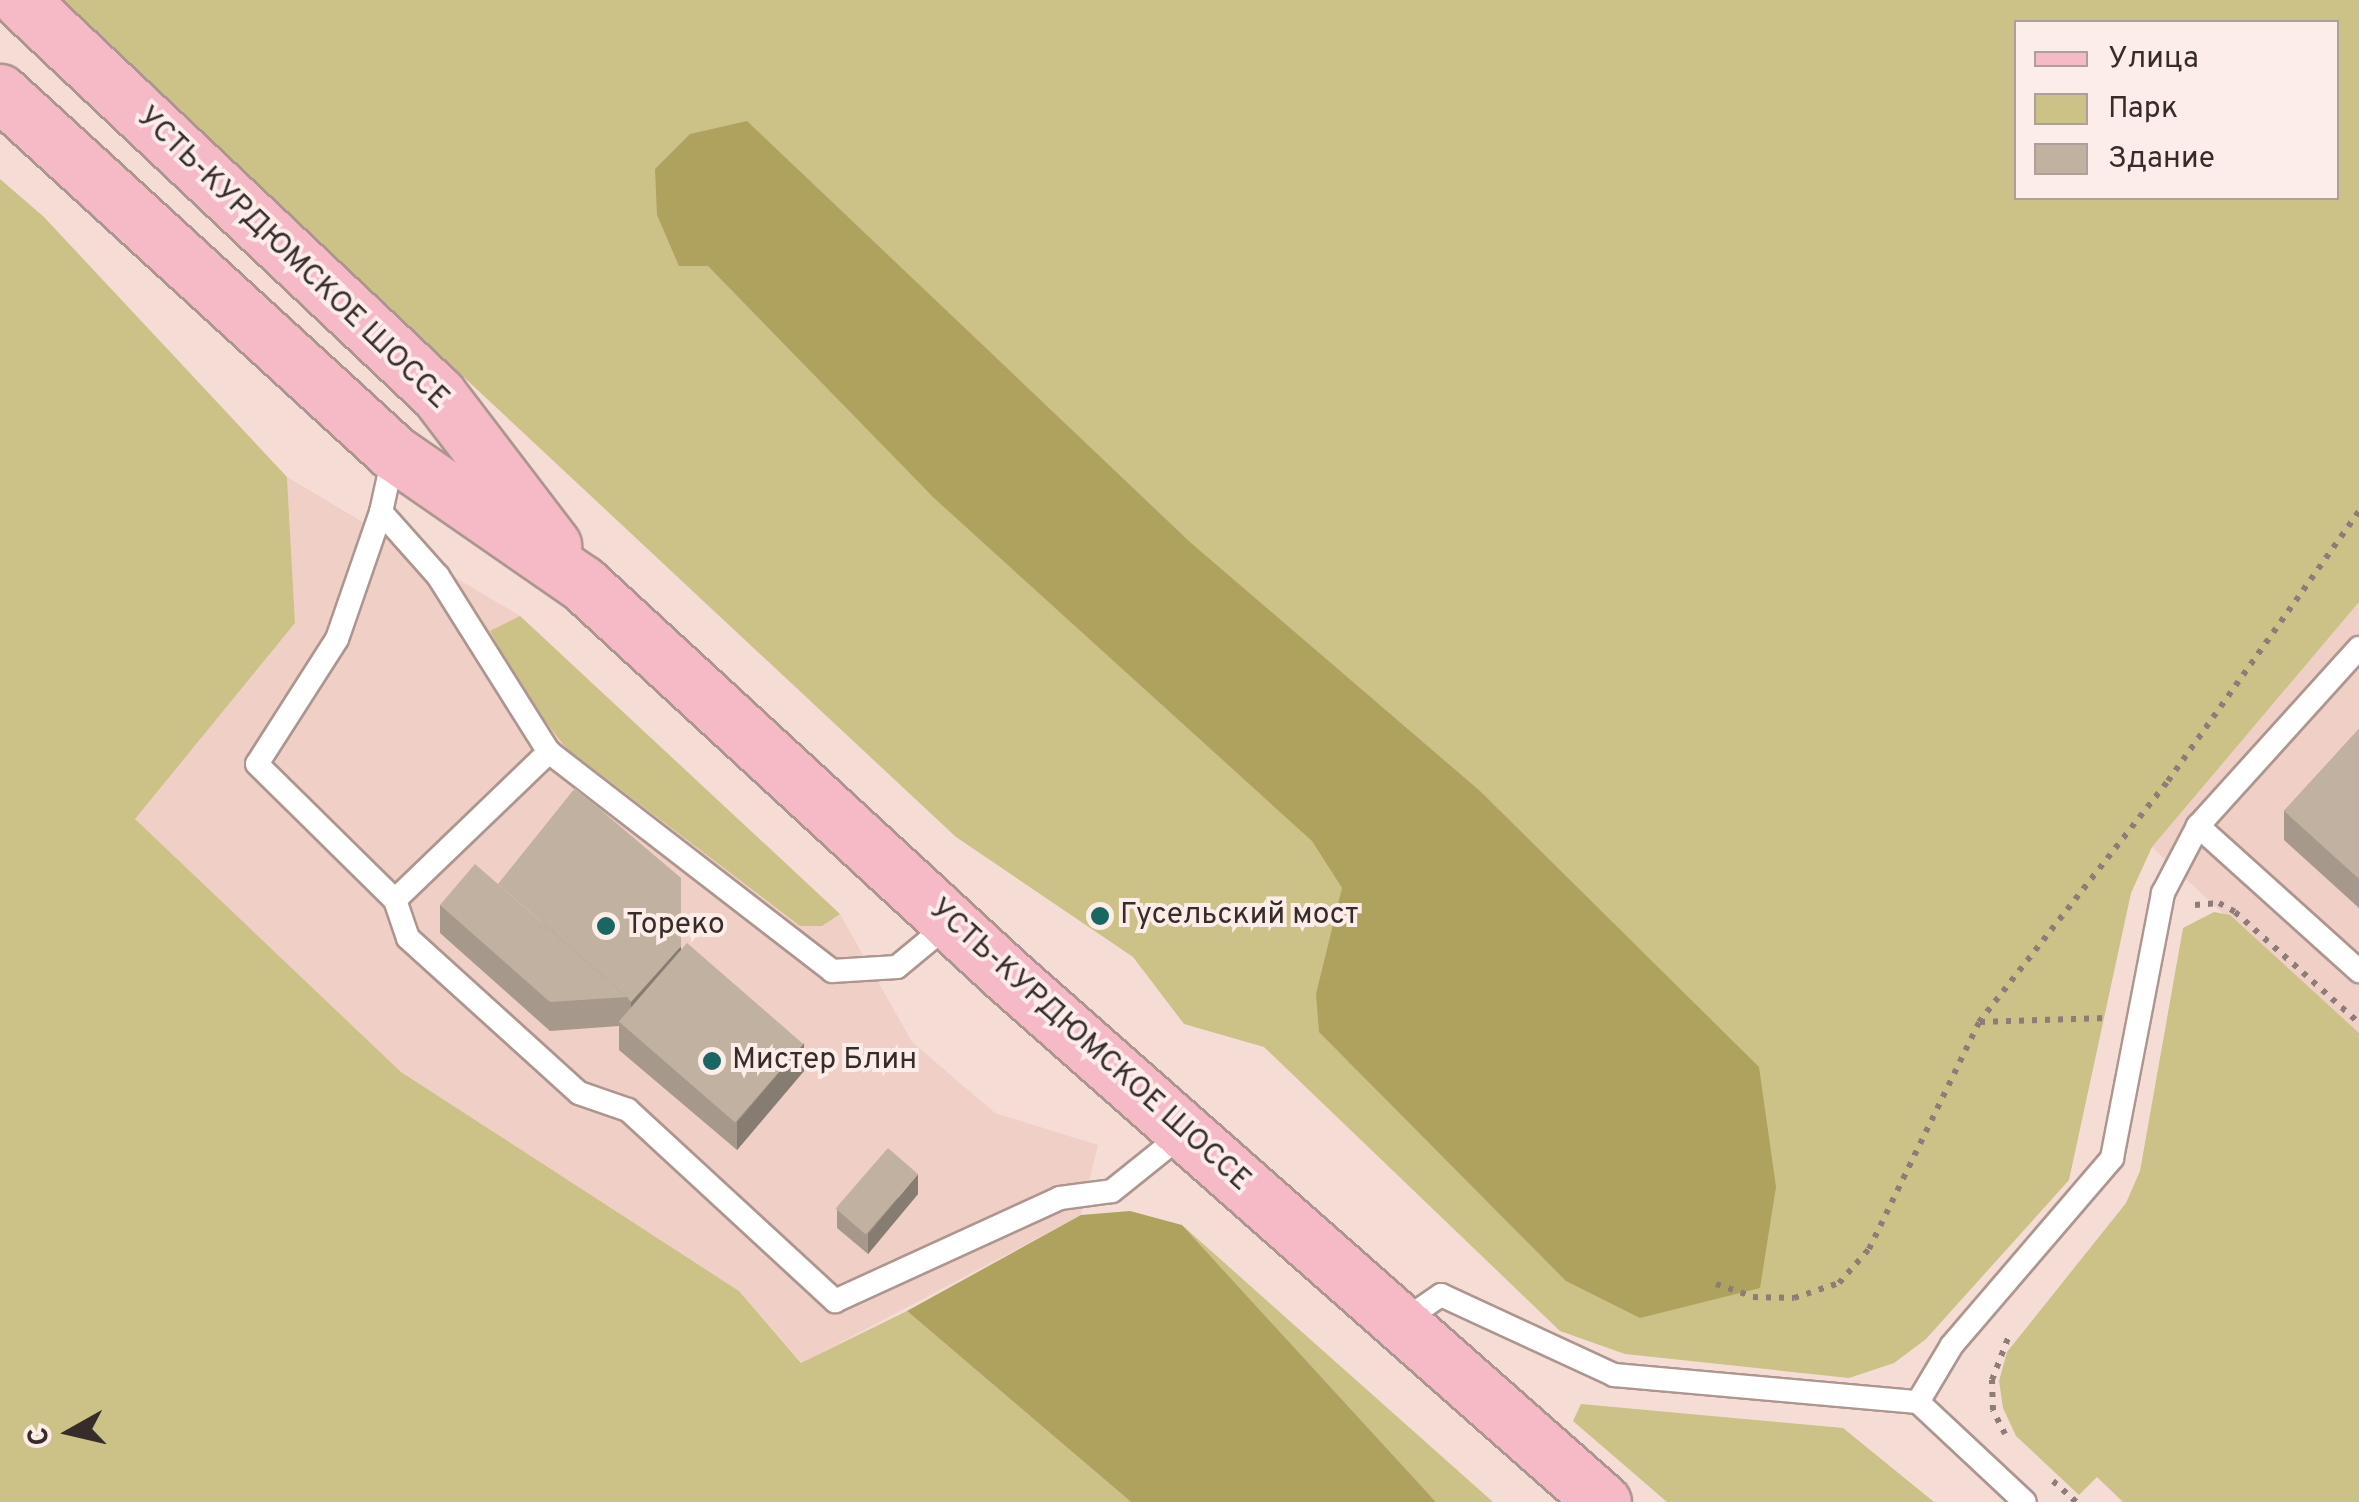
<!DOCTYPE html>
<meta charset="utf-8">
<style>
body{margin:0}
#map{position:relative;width:2359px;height:1502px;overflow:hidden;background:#f5ddd6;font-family:Overpass,sans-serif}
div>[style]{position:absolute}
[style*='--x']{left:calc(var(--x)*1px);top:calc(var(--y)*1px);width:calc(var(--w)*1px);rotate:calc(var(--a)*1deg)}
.built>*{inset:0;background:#efcfc6}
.green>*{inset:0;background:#ccc187}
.forest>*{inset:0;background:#afa25f}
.path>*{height:6px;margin-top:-3px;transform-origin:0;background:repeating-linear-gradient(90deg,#8d7d78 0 5px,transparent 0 13px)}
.roads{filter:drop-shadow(2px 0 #ad968f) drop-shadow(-2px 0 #ad968f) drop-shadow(0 2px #ad968f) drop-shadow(0 -2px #ad968f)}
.lane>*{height:22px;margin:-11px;padding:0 11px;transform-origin:11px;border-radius:11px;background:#fff}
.primary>*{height:55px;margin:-27.5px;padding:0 27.5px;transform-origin:27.5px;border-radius:27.5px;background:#f6bac7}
.wall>*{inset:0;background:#a6988a}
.shaded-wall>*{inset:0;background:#877c71}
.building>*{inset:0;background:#c1b1a1;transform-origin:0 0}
.dots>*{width:28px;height:28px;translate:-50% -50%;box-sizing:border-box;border:5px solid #fcede8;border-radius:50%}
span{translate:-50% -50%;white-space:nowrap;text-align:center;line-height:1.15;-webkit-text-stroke:8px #fcede8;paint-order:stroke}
.street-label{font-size:30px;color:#362d2a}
.poi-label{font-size:30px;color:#362d2a}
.left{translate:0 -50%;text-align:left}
.legend{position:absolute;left:2014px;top:20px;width:325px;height:180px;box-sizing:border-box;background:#fcede8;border:2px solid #ada09c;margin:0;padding:12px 18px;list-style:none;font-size:30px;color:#362d2a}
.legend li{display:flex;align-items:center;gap:20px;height:50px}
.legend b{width:50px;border:2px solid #ada09c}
.north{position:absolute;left:20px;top:1382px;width:100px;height:100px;-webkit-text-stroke:8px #fcede8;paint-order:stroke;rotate:262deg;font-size:28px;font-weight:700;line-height:40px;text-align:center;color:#362d2a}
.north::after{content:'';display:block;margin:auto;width:35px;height:45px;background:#362d2a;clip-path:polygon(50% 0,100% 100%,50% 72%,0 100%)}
</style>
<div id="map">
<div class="built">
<div style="clip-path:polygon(287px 477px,520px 616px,840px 914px,912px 1042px,995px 1113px,1098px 1145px,1081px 1215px,802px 1363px,739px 1291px,401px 1072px,135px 819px,295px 623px)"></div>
<div style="clip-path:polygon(2359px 602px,2359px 1042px,2152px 847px)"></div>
</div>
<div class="green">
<div style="clip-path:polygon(evenodd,60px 0,2359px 0,2359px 602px,2152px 847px,2131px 893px,2069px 1180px,1926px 1339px,1894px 1363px,1849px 1378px,1625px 1354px,1560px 1331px,1264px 1047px,1184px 1024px,1133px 957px,956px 837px,60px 0,2016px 22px,2336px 22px,2336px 198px,2016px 198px,2016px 22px)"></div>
<div style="clip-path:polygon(0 179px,44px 217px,287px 477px,295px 623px,135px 819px,401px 1072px,739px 1291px,801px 1363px,907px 1311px,1131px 1502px,0 1502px)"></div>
<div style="clip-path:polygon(520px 616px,840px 914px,822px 926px,800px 926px,566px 748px,521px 690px,490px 631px)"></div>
<div style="clip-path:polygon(2214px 912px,2230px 915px,2359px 1033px,2359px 1502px,2123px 1502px,2097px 1477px,2079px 1495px,2016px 1436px,2003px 1408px,1999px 1381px,2007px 1352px,2126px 1203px,2140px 1171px,2183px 928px)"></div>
<div style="clip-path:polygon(1182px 1225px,1493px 1502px,1436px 1502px)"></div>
<div style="clip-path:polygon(1581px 1404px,1843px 1428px,1934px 1502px,1667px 1502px,1573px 1421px)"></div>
</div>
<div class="forest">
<div style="clip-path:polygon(747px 121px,1191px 543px,1480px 791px,1759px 1067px,1776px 1187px,1760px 1288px,1640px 1318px,1566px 1281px,1319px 1032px,1316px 994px,1342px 888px,1312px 841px,934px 498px,708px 266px,679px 266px,657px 215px,655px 169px,690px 134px)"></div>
<div style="clip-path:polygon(1130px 1211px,1182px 1225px,1436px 1502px,1131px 1502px,907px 1311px,1081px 1215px)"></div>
</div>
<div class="path">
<div style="--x:2195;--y:905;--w:24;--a:-5"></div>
<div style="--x:2219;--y:903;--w:18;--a:29"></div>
<div style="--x:2235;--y:912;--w:166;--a:41.8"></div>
<div style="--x:1980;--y:1022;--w:127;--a:-1.8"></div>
<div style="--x:1716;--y:1284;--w:39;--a:19"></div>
<div style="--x:1753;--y:1297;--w:41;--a:1.4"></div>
<div style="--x:1794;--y:1298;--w:47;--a:-18.4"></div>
<div style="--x:1839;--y:1283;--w:45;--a:-48.6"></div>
<div style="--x:1869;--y:1249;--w:252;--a:-64.1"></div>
<div style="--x:1979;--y:1022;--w:306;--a:-51.9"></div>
<div style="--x:2168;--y:781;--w:331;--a:-54.7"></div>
<div style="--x:2005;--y:1434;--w:27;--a:-117"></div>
<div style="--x:1993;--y:1410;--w:30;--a:-92"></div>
<div style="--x:1992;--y:1380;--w:45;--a:-69.1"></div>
<div style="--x:2053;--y:1481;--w:31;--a:42"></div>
</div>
<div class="roads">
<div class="lane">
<div style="--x:394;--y:453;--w:60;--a:102.4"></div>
<div style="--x:381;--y:512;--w:86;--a:48.3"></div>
<div style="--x:438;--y:576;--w:208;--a:57.8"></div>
<div style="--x:549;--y:752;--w:358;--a:37.7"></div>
<div style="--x:832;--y:971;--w:65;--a:-3.5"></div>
<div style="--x:897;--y:967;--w:69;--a:-39.7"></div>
<div style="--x:381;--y:512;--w:134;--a:109.1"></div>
<div style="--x:337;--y:639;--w:148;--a:122.6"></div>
<div style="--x:257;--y:764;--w:194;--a:44.6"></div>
<div style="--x:395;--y:900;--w:40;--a:71.1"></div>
<div style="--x:408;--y:938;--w:231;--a:42.2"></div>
<div style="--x:579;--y:1093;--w:52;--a:19.1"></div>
<div style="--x:628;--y:1110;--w:282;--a:42.7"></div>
<div style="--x:835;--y:1301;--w:247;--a:-24.6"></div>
<div style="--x:1060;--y:1198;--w:52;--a:-7.7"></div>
<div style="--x:1112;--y:1191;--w:91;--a:-38.8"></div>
<div style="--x:2198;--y:826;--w:217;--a:42"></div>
<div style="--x:395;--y:900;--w:214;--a:-43.9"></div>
<div style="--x:1403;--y:1321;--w:46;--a:-34.4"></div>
<div style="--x:1441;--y:1295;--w:191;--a:24.8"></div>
<div style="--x:1614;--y:1375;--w:305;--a:5.1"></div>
<div style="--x:1918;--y:1402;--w:146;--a:43.1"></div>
<div style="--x:1918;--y:1402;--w:66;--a:-59.2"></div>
<div style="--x:1952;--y:1345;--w:246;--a:-49.4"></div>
<div style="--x:2112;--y:1158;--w:270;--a:-79.1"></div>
<div style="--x:2163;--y:893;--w:76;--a:-62.4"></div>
<div style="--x:2198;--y:826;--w:240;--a:-47.9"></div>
</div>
<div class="primary">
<div style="--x:20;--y:0;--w:574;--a:43.31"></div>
<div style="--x:438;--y:394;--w:190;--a:52.7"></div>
<div style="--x:0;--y:92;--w:534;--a:42.5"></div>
<div style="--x:394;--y:453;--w:229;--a:34.7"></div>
<div style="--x:582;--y:583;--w:580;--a:42.69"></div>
<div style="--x:1008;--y:976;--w:794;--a:41.48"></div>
</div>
</div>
<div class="wall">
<div style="clip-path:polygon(2359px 729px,2359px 908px,2284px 840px,2284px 811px)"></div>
<div style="clip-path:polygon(440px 905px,681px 949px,804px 1071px,737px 1150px,619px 1050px,619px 1026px,550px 1031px,440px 933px)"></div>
<div style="clip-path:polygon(918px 1194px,868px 1254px,837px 1228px,837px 1209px)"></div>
</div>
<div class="shaded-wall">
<div style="clip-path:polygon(681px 946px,681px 956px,631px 1012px,631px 1002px)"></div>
<div style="clip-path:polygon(804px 1043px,804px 1071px,737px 1150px,737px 1122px)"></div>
<div style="clip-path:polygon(918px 1174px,918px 1194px,868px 1254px,868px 1234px)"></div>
</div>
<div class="building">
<div style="clip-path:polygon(2359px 729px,2359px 879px,2284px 811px)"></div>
<div style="clip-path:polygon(575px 788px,681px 878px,681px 946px,631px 1002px,627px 997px,498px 884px)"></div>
<div style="clip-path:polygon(475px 864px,627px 997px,550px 1002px,440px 905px)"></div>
<div style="left:687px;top:943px;width:154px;height:104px;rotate:41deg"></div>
<div style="left:888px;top:1148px;width:40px;height:80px;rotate:41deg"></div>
</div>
<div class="dots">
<div style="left:1100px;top:916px;background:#196663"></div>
<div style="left:606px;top:926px;background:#196663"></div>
<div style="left:712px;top:1061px;background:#196663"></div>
</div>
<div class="street-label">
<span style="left:292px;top:259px;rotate:44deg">УСТЬ-КУРДЮМСКОЕ ШОССЕ</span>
<span style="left:1089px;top:1046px;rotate:42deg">УСТЬ-КУРДЮМСКОЕ ШОССЕ</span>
</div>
<div class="poi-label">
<span class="left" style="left:1120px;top:916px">Гусельский мост</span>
<span class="left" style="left:626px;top:926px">Тореко</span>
<span class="left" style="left:732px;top:1061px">Мистер Блин</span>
</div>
<ul class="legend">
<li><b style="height:12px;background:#f6bac7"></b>Улица</li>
<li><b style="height:28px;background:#ccc187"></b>Парк</li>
<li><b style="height:28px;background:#c1b1a1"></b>Здание</li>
</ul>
<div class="north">С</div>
</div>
